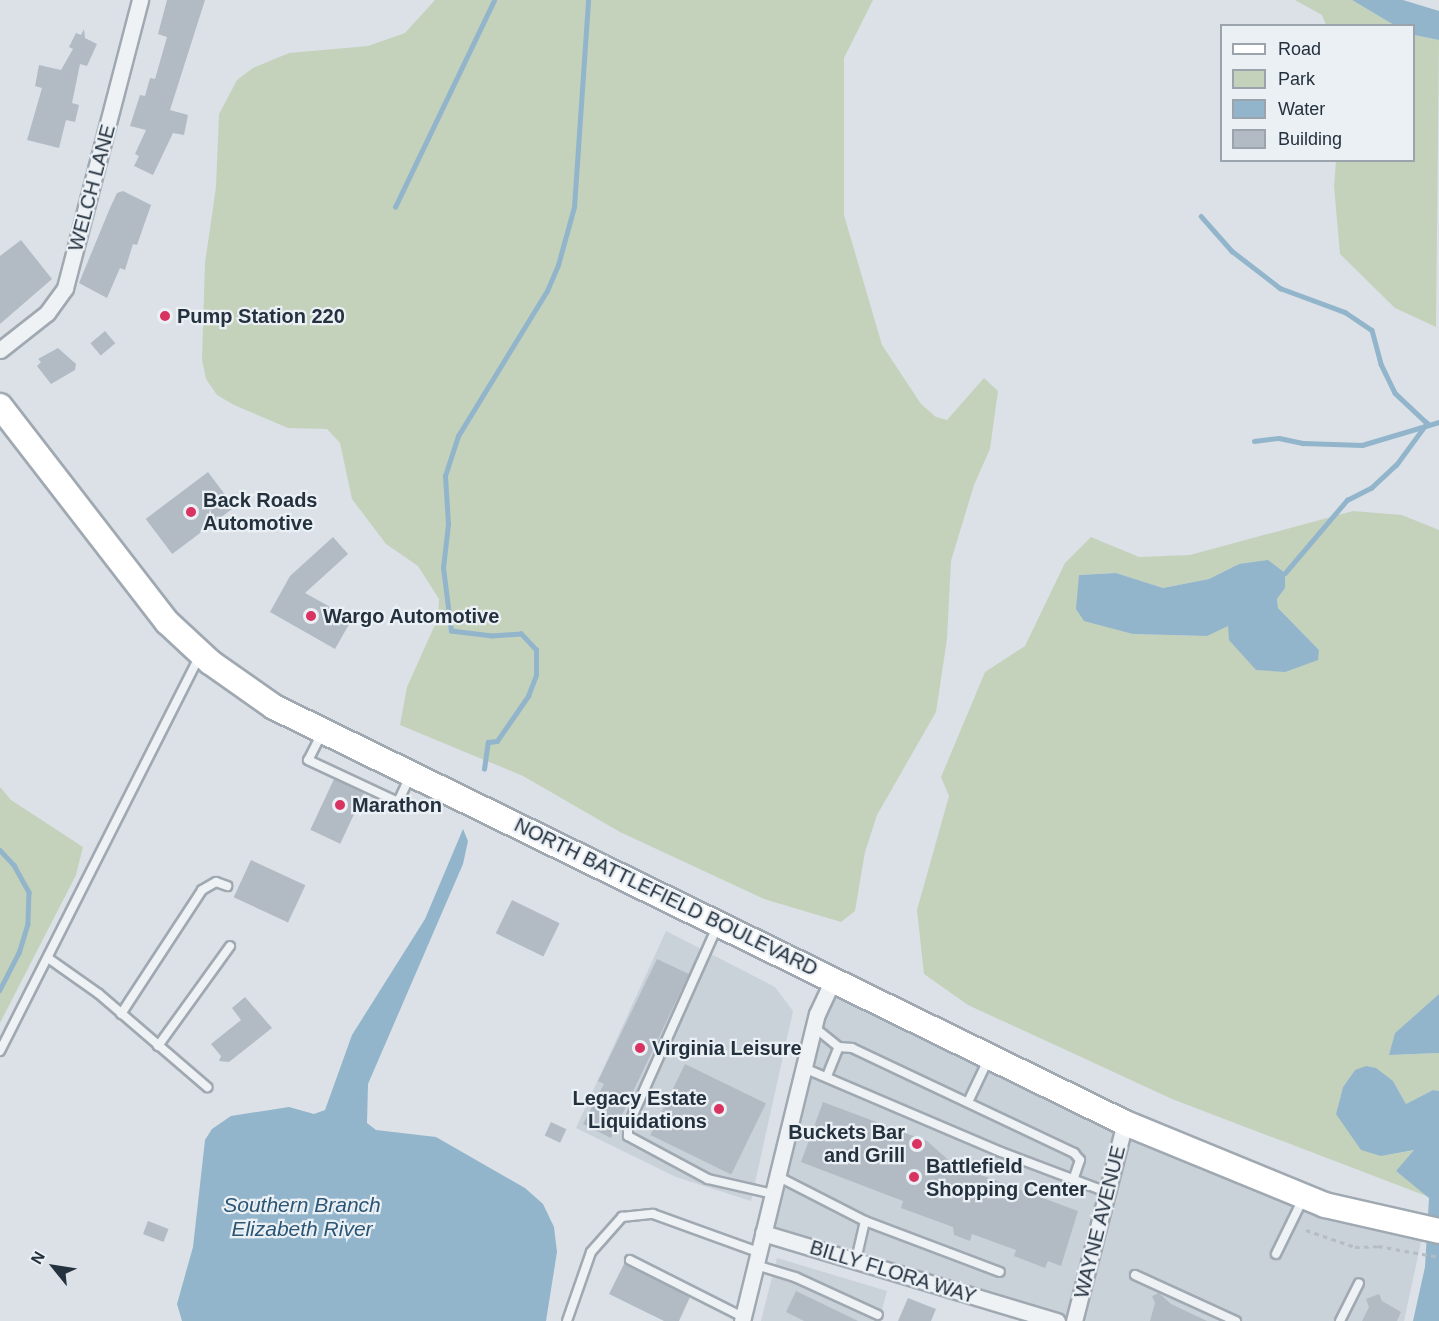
<!DOCTYPE html>
<style>
body{margin:0}
#map{position:relative;width:1439px;height:1321px;overflow:hidden;background:#dbe1e7;font-family:Helvetica,sans-serif}
div>[style]{position:absolute}
[style*='--x']{left:calc(var(--x)*1px);top:calc(var(--y)*1px);width:calc(var(--w)*1px);rotate:calc(var(--a)*1deg)}
.built>*{inset:0;background:#c9d1d9}
.green>*{inset:0;background:#c4d2bc}
.water>*{inset:0;background:#92b5cb}
.stream>*{height:4.5px;margin:-2.25px;padding:0 2.25px;transform-origin:2.25px;border-radius:2.25px;background:#92b5cb}
.building>*{inset:0;background:#b2bbc4;transform-origin:0 0}
.path>*{height:3px;margin-top:-1.5px;transform-origin:0;background:repeating-linear-gradient(90deg,#b5bcc2 0 4.5px,transparent 0 9px)}
.roads{filter:drop-shadow(2px 0 #a0a9b1) drop-shadow(-2px 0 #a0a9b1) drop-shadow(0 2px #a0a9b1) drop-shadow(0 -2px #a0a9b1)}
.lane>*{height:8px;margin:-4px;padding:0 4px;transform-origin:4px;border-radius:4px;background:#eef2f5}
.street>*{height:15px;margin:-7.5px;padding:0 7.5px;transform-origin:7.5px;border-radius:7.5px;background:#eef2f5}
.primary>*{height:24px;margin:-12px;padding:0 12px;transform-origin:12px;border-radius:12px;background:#fff}
.dots>*{width:16px;height:16px;translate:-50% -50%;box-sizing:border-box;border:3px solid #ebf0f5;border-radius:50%}
span{translate:-50% -50%;white-space:nowrap;text-align:center;line-height:1.15;-webkit-text-stroke:4.5px #ebf0f5;paint-order:stroke}
.street-label{font-size:20px;color:#24313e}
.poi-label{font-size:20px;color:#24313e;font-weight:700}
.left{translate:0 -50%;text-align:left}
.right{translate:-100% -50%;text-align:right}
.water-label{font-size:21px;color:#2b5675;font-style:italic}
.legend{position:absolute;left:1220px;top:24px;width:195px;height:138px;box-sizing:border-box;background:#ebf0f5;border:2px solid #9ba4ac;margin:0;padding:8px 10px;list-style:none;font-size:18px;color:#24313e}
.legend li{display:flex;align-items:center;gap:12px;height:30px}
.legend b{width:30px;border:2px solid #9ba4ac}
.north{position:absolute;left:24px;top:1237px;width:60px;height:60px;-webkit-text-stroke:4px #ebf0f5;paint-order:stroke;rotate:300deg;font-size:16px;font-weight:700;line-height:24px;text-align:center;color:#24313e}
.north::after{content:'';display:block;margin:auto;width:21px;height:27px;background:#24313e;clip-path:polygon(50% 0,100% 100%,50% 72%,0 100%)}
</style>
<div id="map">
<div class="built">
<div style="clip-path:polygon(666px 931px,775px 987px,793px 1011px,751px 1201px,676px 1177px,576px 1128px)"></div>
<div style="clip-path:polygon(834px 978px,1125px 1123px,1424px 1228px,1404px 1321px,1057px 1321px,763px 1233px)"></div>
<div style="clip-path:polygon(777px 1258px,887px 1291px,879px 1321px,761px 1321px)"></div>
</div>
<div class="green">
<div style="clip-path:polygon(435px 0,873px 0,844px 58px,844px 215px,882px 345px,921px 404px,936px 417px,947px 420px,984px 378px,998px 391px,990px 449px,974px 485px,951px 561px,947px 639px,936px 712px,877px 815px,865px 852px,855px 911px,841px 922px,764px 899px,620px 832px,523px 776px,400px 725px,407px 687px,438px 618px,439px 599px,418px 566px,386px 544px,352px 499px,340px 443px,327px 429px,288px 428px,234px 405px,217px 395px,206px 379px,202px 360px,205px 263px,216px 187px,219px 114px,237px 80px,253px 68px,289px 53px,368px 46px,405px 33px)"></div>
<div style="clip-path:polygon(1295px 0,1352px 0,1394px 25px,1326px 25px,1322px 15px)"></div>
<div style="clip-path:polygon(1414px 35px,1439px 40px,1436px 327px,1395px 308px,1340px 254px,1334px 186px,1336px 161px,1414px 160px)"></div>
<div style="clip-path:polygon(evenodd,1353px 511px,1402px 515px,1439px 530px,1439px 994px,1395px 1033px,1390px 1055px,1439px 1053px,1439px 1091px,1433px 1090px,1406px 1104px,1393px 1081px,1355px 1070px,1343px 1087px,1336px 1114px,1381px 1156px,1415px 1150px,1396px 1171px,1429px 1197px,1172px 1099px,968px 1005px,924px 974px,917px 910px,949px 796px,941px 777px,985px 672px,1025px 646px,1065px 563px,1091px 537px,1139px 557px,1190px 555px,1353px 511px,1239px 564px,1285px 588px,1277px 599px,1278px 608px,1319px 650px,1231px 636px,1229px 626px,1224px 625px,1207px 636px,1133px 634px,1079px 575px,1116px 573px,1163px 588px,1209px 579px,1239px 564px)"></div>
<div style="clip-path:polygon(0 787px,11px 800px,83px 847px,76px 875px,0 1023px)"></div>
</div>
<div class="water">
<div style="clip-path:polygon(1352px 0,1403px 0,1439px 11px,1439px 40px,1414px 35px,1414px 26px,1394px 25px)"></div>
<div style="clip-path:polygon(1268px 560px,1285px 573px,1285px 588px,1277px 599px,1278px 608px,1319px 650px,1318px 660px,1285px 672px,1256px 670px,1229px 640px,1228px 626px,1207px 636px,1133px 634px,1084px 621px,1076px 609px,1079px 575px,1116px 573px,1163px 588px,1209px 579px,1239px 564px)"></div>
<div style="clip-path:polygon(463px 829px,468px 841px,463px 864px,368px 1084px,367px 1123px,376px 1130px,436px 1137px,525px 1188px,543px 1204px,554px 1227px,557px 1252px,546px 1321px,182px 1321px,177px 1304px,193px 1247px,205px 1140px,212px 1129px,231px 1116px,289px 1107px,314px 1114px,325px 1110px,352px 1035px,425px 919px)"></div>
<div style="clip-path:polygon(1439px 994px,1439px 1053px,1389px 1055px,1395px 1033px)"></div>
<div style="clip-path:polygon(1366px 1066px,1376px 1068px,1393px 1081px,1406px 1104px,1433px 1090px,1439px 1091px,1439px 1321px,1413px 1321px,1425px 1267px,1429px 1198px,1396px 1171px,1414px 1150px,1381px 1156px,1361px 1150px,1336px 1114px,1343px 1087px,1355px 1070px)"></div>
</div>
<div class="stream">
<div style="--x:395;--y:207;--w:229;--a:-64.4"></div>
<div style="--x:1201;--y:216;--w:47;--a:48.5"></div>
<div style="--x:1232;--y:251;--w:61;--a:37.6"></div>
<div style="--x:1280;--y:288;--w:69;--a:20.3"></div>
<div style="--x:1345;--y:312;--w:32;--a:34"></div>
<div style="--x:1372;--y:330;--w:35;--a:75"></div>
<div style="--x:1381;--y:364;--w:32;--a:64"></div>
<div style="--x:1395;--y:393;--w:44;--a:43.2"></div>
<div style="--x:1254;--y:441;--w:25;--a:-7"></div>
<div style="--x:1279;--y:438;--w:25;--a:12"></div>
<div style="--x:1303;--y:443;--w:59;--a:1.9"></div>
<div style="--x:1362;--y:445;--w:80;--a:-16.6"></div>
<div style="--x:1285;--y:573;--w:96;--a:-49.7"></div>
<div style="--x:1347;--y:500;--w:27;--a:-27"></div>
<div style="--x:1371;--y:488;--w:34;--a:-43"></div>
<div style="--x:1396;--y:465;--w:52;--a:-53.6"></div>
<div style="--x:484;--y:769;--w:27;--a:-82"></div>
<div style="--x:488;--y:742;--w:9;--a:-6"></div>
<div style="--x:497;--y:741;--w:55;--a:-55.4"></div>
<div style="--x:528;--y:696;--w:22;--a:-69"></div>
<div style="--x:536;--y:675;--w:25;--a:-90"></div>
<div style="--x:536;--y:650;--w:22;--a:-133"></div>
<div style="--x:521;--y:634;--w:29;--a:176"></div>
<div style="--x:492;--y:636;--w:41;--a:-173"></div>
<div style="--x:451;--y:631;--w:64;--a:-97.2"></div>
<div style="--x:443;--y:568;--w:44;--a:-83.5"></div>
<div style="--x:448;--y:524;--w:48;--a:-93.6"></div>
<div style="--x:445;--y:476;--w:42;--a:-72"></div>
<div style="--x:458;--y:436;--w:170;--a:-58.5"></div>
<div style="--x:547;--y:291;--w:28;--a:-67"></div>
<div style="--x:558;--y:265;--w:60;--a:-74.6"></div>
<div style="--x:574;--y:207;--w:207;--a:-86.1"></div>
<div style="--x:0;--y:850;--w:21;--a:47"></div>
<div style="--x:14;--y:865;--w:31;--a:61"></div>
<div style="--x:29;--y:892;--w:32;--a:92"></div>
<div style="--x:28;--y:924;--w:30;--a:107"></div>
<div style="--x:19;--y:953;--w:42;--a:117.2"></div>
</div>
<div class="building">
<div style="clip-path:polygon(167px 0,205px 0,170px 110px,188px 115px,184px 135px,173px 133px,153px 175px,134px 166px,139px 156px,135px 154px,146px 130px,130px 126px,140px 95px,145px 96px,150px 78px,155px 79px,167px 37px,158px 34px)"></div>
<div style="clip-path:polygon(84px 29px,85px 38px,97px 44px,87px 66px,80px 64px,72px 103px,79px 105px,75px 122px,66px 120px,59px 148px,27px 140px,42px 88px,35px 86px,39px 65px,61px 70px,73px 49px,69px 47px,76px 33px,81px 35px)"></div>
<div style="clip-path:polygon(123px 191px,151px 205px,137px 245px,133px 244px,125px 270px,120px 268px,107px 298px,79px 283px,110px 208px,117px 193px)"></div>
<div style="clip-path:polygon(21px 240px,52px 279px,0 324px,0 256px)"></div>
<div style="left:105px;top:331px;width:16px;height:19px;rotate:50deg"></div>
<div style="clip-path:polygon(58px 348px,76px 364px,75px 370px,51px 384px,37px 366px,41px 362px,38px 359px)"></div>
<div style="left:208px;top:472px;width:44px;height:78px;rotate:53deg"></div>
<div style="clip-path:polygon(333px 537px,348px 554px,305px 593px,352px 619px,335px 649px,270px 612px,290px 576px)"></div>
<div style="left:334px;top:779px;width:33px;height:56px;rotate:25deg"></div>
<div style="left:251px;top:860px;width:60px;height:41px;rotate:25deg"></div>
<div style="left:512px;top:900px;width:53px;height:37px;rotate:26deg"></div>
<div style="clip-path:polygon(657px 959px,689px 974px,611px 1138px,583px 1124px,604px 1084px,598px 1081px)"></div>
<div style="clip-path:polygon(245px 997px,272px 1028px,229px 1062px,219px 1061px,221px 1056px,211px 1044px,241px 1020px,232px 1008px)"></div>
<div style="left:685px;top:1064px;width:90px;height:79px;rotate:26deg"></div>
<div style="clip-path:polygon(823px 1102px,927px 1141px,954px 1165px,1078px 1211px,1061px 1266px,1048px 1261px,1045px 1268px,1014px 1256px,1016px 1250px,972px 1234px,970px 1241px,954px 1235px,953px 1227px,901px 1208px,903px 1201px,801px 1162px)"></div>
<div style="left:551px;top:1122px;width:17px;height:15px;rotate:25deg"></div>
<div style="left:148px;top:1221px;width:22px;height:14px;rotate:21deg"></div>
<div style="clip-path:polygon(624px 1264px,690px 1297px,679px 1321px,664px 1321px,609px 1294px)"></div>
<div style="clip-path:polygon(796px 1291px,858px 1321px,804px 1321px,786px 1312px)"></div>
<div style="clip-path:polygon(1159px 1293px,1171px 1304px,1207px 1321px,1150px 1321px,1155px 1303px,1152px 1296px)"></div>
<div style="clip-path:polygon(1379px 1294px,1382px 1301px,1401px 1312px,1397px 1321px,1362px 1321px,1369px 1307px,1366px 1299px)"></div>
<div style="clip-path:polygon(908px 1298px,936px 1309px,931px 1321px,898px 1321px)"></div>
</div>
<div class="path">
<div style="--x:1306;--y:1230;--w:52;--a:19.1"></div>
<div style="--x:1355;--y:1247;--w:23;--a:-2"></div>
<div style="--x:1378;--y:1246;--w:62;--a:10.2"></div>
</div>
<div class="roads">
<div class="lane">
<div style="--x:321;--y:735;--w:28;--a:117"></div>
<div style="--x:308;--y:760;--w:99;--a:25"></div>
<div style="--x:398;--y:802;--w:29;--a:-65"></div>
<div style="--x:717;--y:927;--w:218;--a:114.1"></div>
<div style="--x:628;--y:1126;--w:10;--a:90"></div>
<div style="--x:628;--y:1136;--w:91;--a:28.3"></div>
<div style="--x:708;--y:1179;--w:67;--a:13"></div>
<div style="--x:48;--y:958;--w:62;--a:35.2"></div>
<div style="--x:99;--y:994;--w:143;--a:40.7"></div>
<div style="--x:121;--y:1014;--w:148;--a:-56.8"></div>
<div style="--x:202;--y:890;--w:16;--a:-30"></div>
<div style="--x:216;--y:882;--w:12;--a:20"></div>
<div style="--x:814;--y:1027;--w:32;--a:39"></div>
<div style="--x:158;--y:1046;--w:123;--a:-54.2"></div>
<div style="--x:0;--y:1051;--w:444;--a:-63.2"></div>
<div style="--x:804;--y:1068;--w:214;--a:23.1"></div>
<div style="--x:1001;--y:1152;--w:113;--a:20.7"></div>
<div style="--x:827;--y:1076;--w:31;--a:-68"></div>
<div style="--x:839;--y:1047;--w:13;--a:4"></div>
<div style="--x:852;--y:1048;--w:246;--a:25.3"></div>
<div style="--x:1074;--y:1153;--w:9;--a:49"></div>
<div style="--x:1080;--y:1160;--w:21;--a:109"></div>
<div style="--x:968;--y:1102;--w:47;--a:-64.5"></div>
<div style="--x:777;--y:1176;--w:99;--a:27.1"></div>
<div style="--x:865;--y:1221;--w:40;--a:103"></div>
<div style="--x:865;--y:1221;--w:144;--a:20.7"></div>
<div style="--x:1276;--y:1254;--w:61;--a:-63.9"></div>
<div style="--x:630;--y:1260;--w:127;--a:26.8"></div>
<div style="--x:756;--y:1265;--w:41;--a:17.1"></div>
<div style="--x:795;--y:1277;--w:91;--a:24.6"></div>
<div style="--x:1135;--y:1275;--w:111;--a:24.5"></div>
<div style="--x:567;--y:1321;--w:73;--a:-70.8"></div>
<div style="--x:591;--y:1252;--w:47;--a:-48.5"></div>
<div style="--x:622;--y:1217;--w:31;--a:-6"></div>
<div style="--x:653;--y:1214;--w:112;--a:19.9"></div>
<div style="--x:1340;--y:1321;--w:42;--a:-63.4"></div>
</div>
<div class="street">
<div style="--x:0;--y:350;--w:60;--a:-38.2"></div>
<div style="--x:47;--y:313;--w:31;--a:-54"></div>
<div style="--x:65;--y:288;--w:298;--a:-75.4"></div>
<div style="--x:763;--y:1233;--w:307;--a:16.7"></div>
<div style="--x:742;--y:1321;--w:316;--a:-76.3"></div>
<div style="--x:817;--y:1014;--w:40;--a:-65"></div>
<div style="--x:1074;--y:1321;--w:204;--a:-75.6"></div>
</div>
<div class="primary">
<div style="--x:0;--y:406;--w:273;--a:52.3"></div>
<div style="--x:167;--y:622;--w:59;--a:42.9"></div>
<div style="--x:210;--y:662;--w:78;--a:35.1"></div>
<div style="--x:274;--y:707;--w:947;--a:26.05"></div>
<div style="--x:1125;--y:1123;--w:216;--a:22.3"></div>
<div style="--x:1325;--y:1205;--w:117;--a:12.8"></div>
</div>
</div>
<div class="dots">
<div style="left:165px;top:316px;background:#d93361"></div>
<div style="left:191px;top:512px;background:#d93361"></div>
<div style="left:311px;top:616px;background:#d93361"></div>
<div style="left:340px;top:805px;background:#d93361"></div>
<div style="left:640px;top:1048px;background:#d93361"></div>
<div style="left:719px;top:1109px;background:#d93361"></div>
<div style="left:917px;top:1144px;background:#d93361"></div>
<div style="left:914px;top:1177px;background:#d93361"></div>
</div>
<div class="street-label">
<span style="left:92px;top:188px;rotate:-75deg">WELCH LANE</span>
<span style="left:666px;top:897px;rotate:26deg">NORTH BATTLEFIELD BOULEVARD</span>
<span style="left:1100px;top:1222px;rotate:-76deg">WAYNE AVENUE</span>
<span style="left:893px;top:1272px;rotate:17deg">BILLY FLORA WAY</span>
</div>
<div class="poi-label">
<span class="left" style="left:177px;top:316px">Pump Station 220</span>
<span class="left" style="left:203px;top:512px">Back Roads<br>Automotive</span>
<span class="left" style="left:323px;top:616px">Wargo Automotive</span>
<span class="left" style="left:352px;top:805px">Marathon</span>
<span class="left" style="left:652px;top:1048px">Virginia Leisure</span>
<span class="right" style="left:707px;top:1110px">Legacy Estate<br>Liquidations</span>
<span class="right" style="left:905px;top:1144px">Buckets Bar<br>and Grill</span>
<span class="left" style="left:926px;top:1178px">Battlefield<br>Shopping Center</span>
</div>
<div class="water-label">
<span style="left:302px;top:1217px">Southern Branch<br>Elizabeth River</span>
</div>
<ul class="legend">
<li><b style="height:8px;background:#fff"></b>Road</li>
<li><b style="height:16px;background:#c4d2bc"></b>Park</li>
<li><b style="height:16px;background:#92b5cb"></b>Water</li>
<li><b style="height:16px;background:#b2bbc4"></b>Building</li>
</ul>
<div class="north">N</div>
</div>
